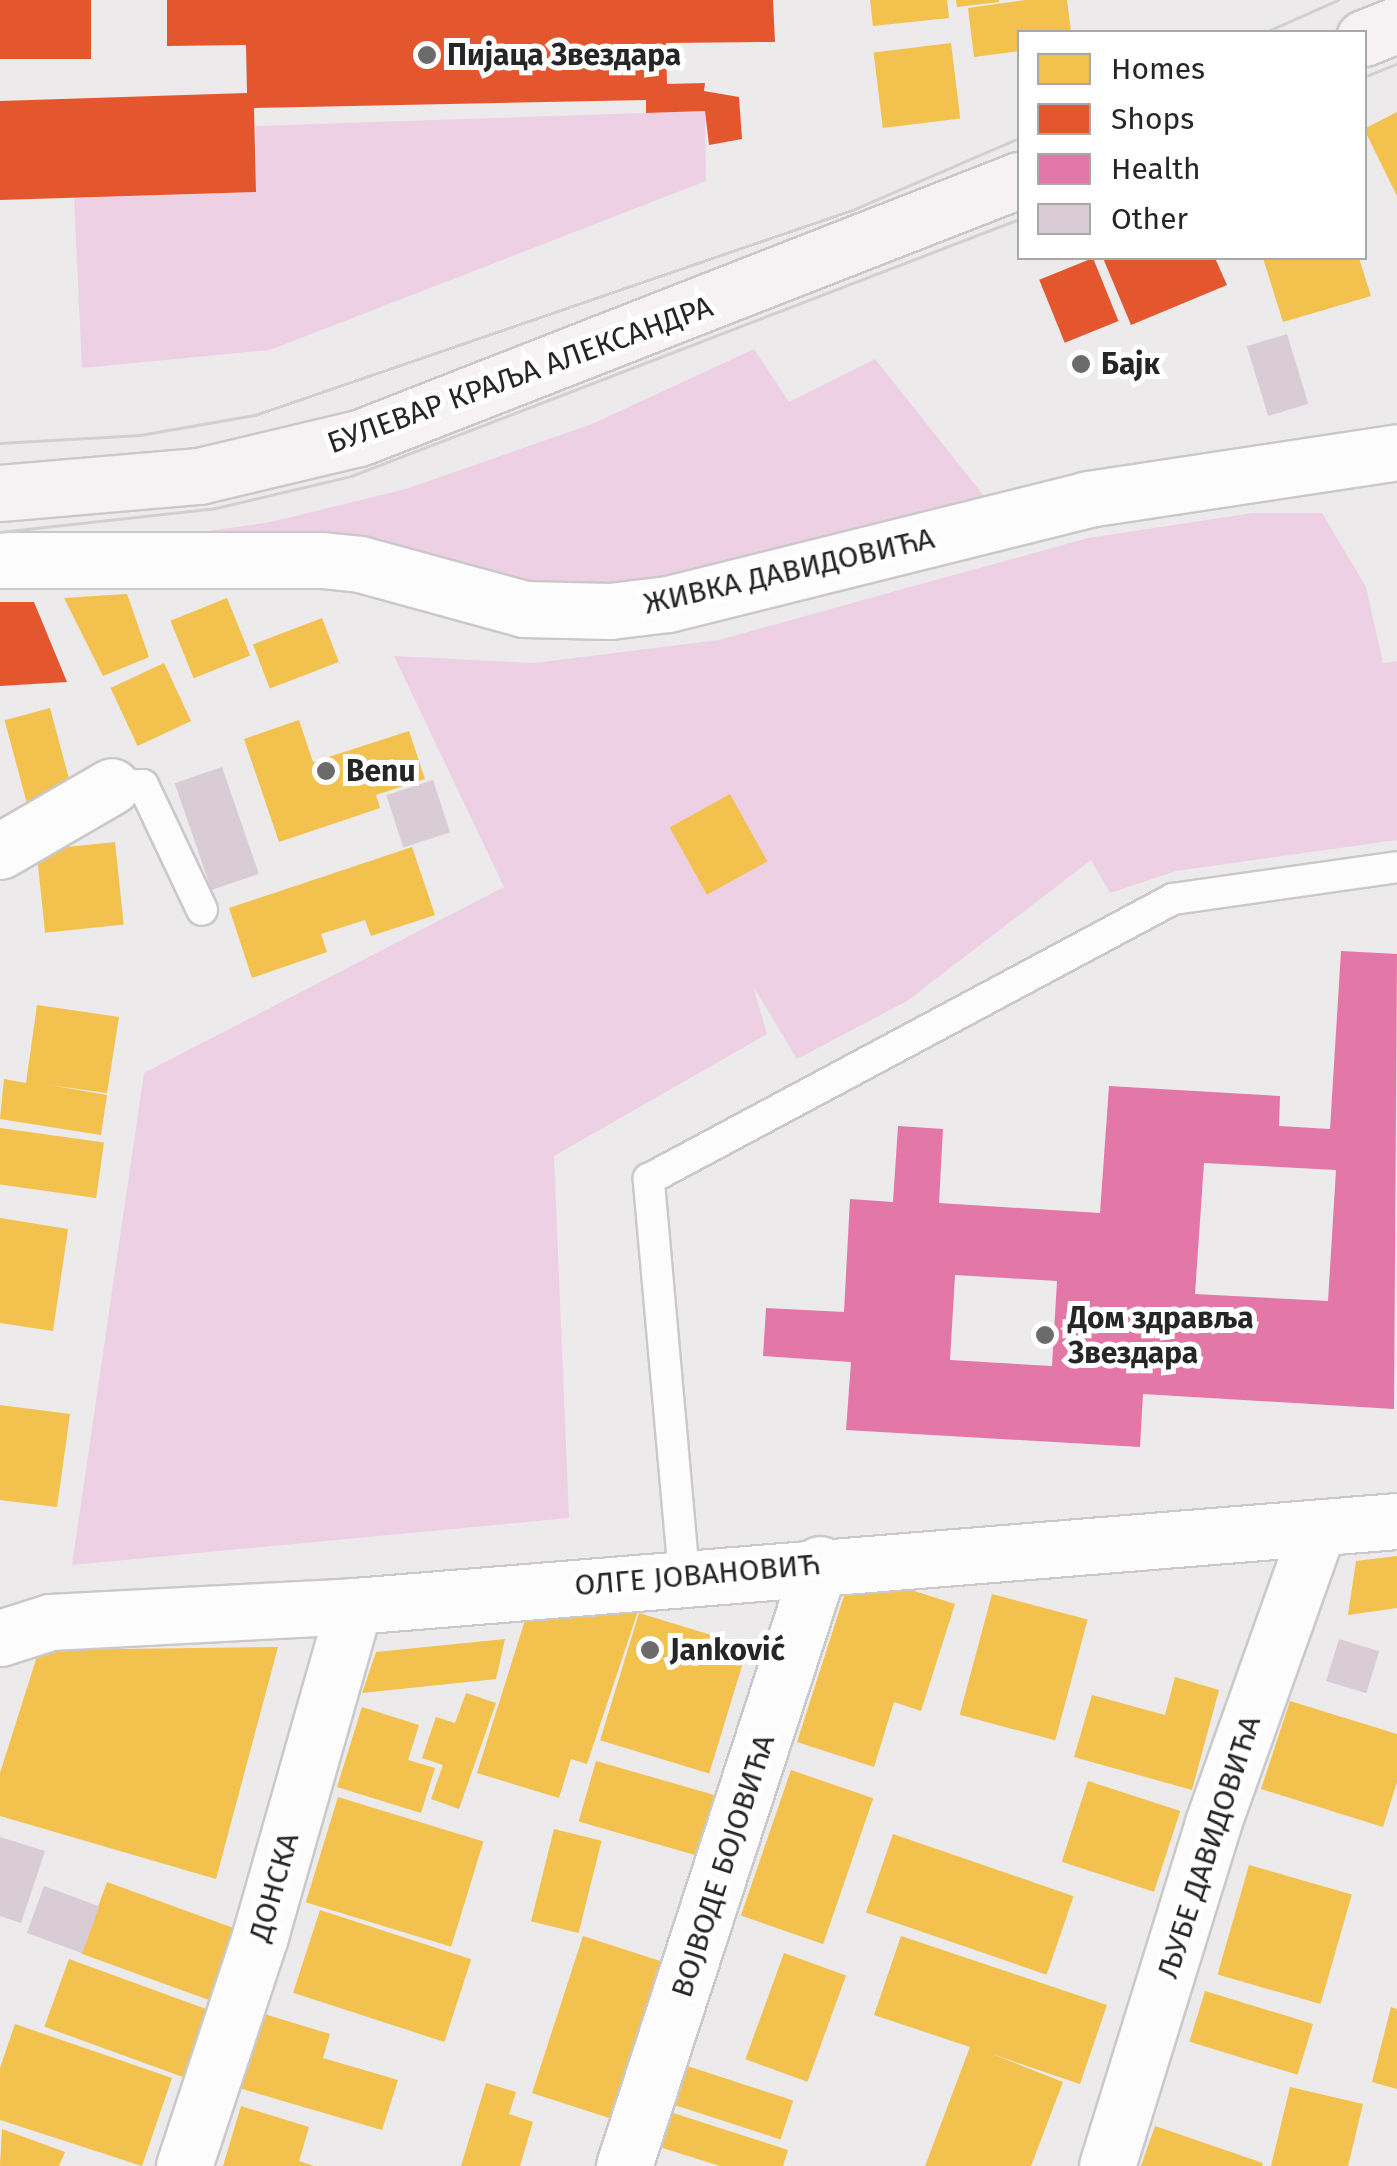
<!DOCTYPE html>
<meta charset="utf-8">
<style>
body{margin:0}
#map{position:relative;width:1397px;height:2166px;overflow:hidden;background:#edeaec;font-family:"Fira Sans",sans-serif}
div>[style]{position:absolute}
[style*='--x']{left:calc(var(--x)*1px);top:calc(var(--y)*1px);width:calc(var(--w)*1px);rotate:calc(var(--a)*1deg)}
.green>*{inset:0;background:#eed0e5}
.homes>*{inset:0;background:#f2c14e;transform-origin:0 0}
.shops>*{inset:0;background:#e4572e;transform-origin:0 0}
.health>*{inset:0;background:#e377a8}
.building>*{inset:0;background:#d9ccd5;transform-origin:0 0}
.roads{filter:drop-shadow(2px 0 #cac8c9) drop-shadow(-2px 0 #cac8c9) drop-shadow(0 2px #cac8c9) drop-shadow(0 -2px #cac8c9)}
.lane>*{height:30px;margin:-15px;padding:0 15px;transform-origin:15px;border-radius:15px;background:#fcfcfc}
.street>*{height:55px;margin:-27.5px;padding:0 27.5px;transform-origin:27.5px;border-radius:27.5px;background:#fcfcfc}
.secondary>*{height:55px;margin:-27.5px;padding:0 27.5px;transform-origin:27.5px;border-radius:27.5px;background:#f6f2f4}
.tram>*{height:2.5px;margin:-1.25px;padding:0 1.25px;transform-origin:1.25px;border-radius:1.25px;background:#d0d0d0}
.dots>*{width:28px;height:28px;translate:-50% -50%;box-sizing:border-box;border:5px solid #fff;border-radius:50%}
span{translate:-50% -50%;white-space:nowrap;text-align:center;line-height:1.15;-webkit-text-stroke:10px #fff;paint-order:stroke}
.poi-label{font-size:30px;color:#272627;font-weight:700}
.left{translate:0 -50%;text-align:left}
.street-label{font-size:30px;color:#272627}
.legend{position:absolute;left:1017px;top:30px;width:350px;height:230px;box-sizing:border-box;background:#fff;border:2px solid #a9a8a9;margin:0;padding:12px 18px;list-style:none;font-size:30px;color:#272627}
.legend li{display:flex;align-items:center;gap:20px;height:50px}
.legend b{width:50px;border:2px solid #a9a8a9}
</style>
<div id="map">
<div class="green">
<div style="clip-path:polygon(705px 111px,706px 181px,270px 350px,82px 368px,74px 198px,256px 192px,256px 126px)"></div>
<div style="clip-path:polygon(754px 349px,789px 402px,875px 359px,988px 501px,594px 593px,114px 545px,271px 522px,406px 489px,592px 424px)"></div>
<div style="clip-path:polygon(1253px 513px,1322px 513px,1366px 587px,1383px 663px,1397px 661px,1397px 840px,1176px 871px,1110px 893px,1091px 860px,907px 1001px,797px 1059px,753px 986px,767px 1034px,554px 1156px,569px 1518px,72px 1565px,144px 1073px,504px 887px,394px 656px,534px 663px,719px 640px,1088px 538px)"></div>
</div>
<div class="homes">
<div style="clip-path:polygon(870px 0,947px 0,949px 18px,873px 26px)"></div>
<div style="clip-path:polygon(956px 0,999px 0,999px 2px,957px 7px)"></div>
<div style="clip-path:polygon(1025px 0,1067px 0,1071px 32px,1019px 32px,1019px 51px,974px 57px,968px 8px)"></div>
<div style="left:951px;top:43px;width:76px;height:78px;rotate:83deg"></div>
<div style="clip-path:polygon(1397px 112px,1397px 196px,1364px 129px)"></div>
<div style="clip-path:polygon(1263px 258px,1359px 258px,1371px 296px,1283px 322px)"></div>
<div style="clip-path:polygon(127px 594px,149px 657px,103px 676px,64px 598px)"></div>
<div style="left:227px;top:598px;width:62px;height:61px;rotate:68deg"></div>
<div style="left:322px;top:618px;width:47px;height:74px;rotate:69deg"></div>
<div style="left:164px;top:663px;width:64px;height:59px;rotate:65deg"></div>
<div style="left:50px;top:708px;width:90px;height:47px;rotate:75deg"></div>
<div style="clip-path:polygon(299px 720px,313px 762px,409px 731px,425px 779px,376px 795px,380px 808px,279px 842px,244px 739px)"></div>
<div style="left:730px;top:794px;width:77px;height:69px;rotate:61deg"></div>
<div style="left:115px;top:842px;width:83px;height:79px;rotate:84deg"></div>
<div style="clip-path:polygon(412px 847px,435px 915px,371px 936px,365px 920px,321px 934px,327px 952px,252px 978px,229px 908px)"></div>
<div style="clip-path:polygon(37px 1005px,119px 1017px,107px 1093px,49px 1085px,107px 1095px,101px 1135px,0 1119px,4px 1079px,26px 1083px)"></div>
<div style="left:0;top:1128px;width:105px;height:56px;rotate:8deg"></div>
<div style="clip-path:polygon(0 1218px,68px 1229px,53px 1331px,0 1323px)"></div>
<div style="clip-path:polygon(0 1405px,70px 1414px,57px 1507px,0 1500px)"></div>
<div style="clip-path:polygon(1397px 1556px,1397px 1608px,1348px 1615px,1356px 1561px)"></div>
<div style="clip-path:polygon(852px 1571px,955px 1604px,921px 1711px,894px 1702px,874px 1767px,797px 1742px)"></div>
<div style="left:992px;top:1594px;width:99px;height:125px;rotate:15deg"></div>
<div style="clip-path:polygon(640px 1605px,587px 1764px,571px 1759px,559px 1798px,477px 1773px,526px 1617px)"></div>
<div style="left:639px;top:1613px;width:114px;height:133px;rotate:17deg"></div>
<div style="clip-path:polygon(505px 1639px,496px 1679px,362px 1693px,376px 1652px)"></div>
<div style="clip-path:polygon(278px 1647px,216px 1879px,0 1816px,0 1773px,39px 1650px)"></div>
<div style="clip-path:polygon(1175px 1677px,1219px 1690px,1192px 1790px,1074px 1757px,1092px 1695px,1165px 1715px)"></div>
<div style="clip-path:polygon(466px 1693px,496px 1703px,459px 1809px,431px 1799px,443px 1765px,422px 1758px,436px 1717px,455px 1723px)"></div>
<div style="clip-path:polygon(1290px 1701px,1397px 1734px,1397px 1782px,1383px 1827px,1261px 1789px)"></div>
<div style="clip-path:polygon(362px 1707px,419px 1725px,408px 1760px,435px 1768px,421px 1813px,337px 1787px)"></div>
<div style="left:596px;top:1761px;width:132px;height:63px;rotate:16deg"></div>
<div style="left:791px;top:1770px;width:87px;height:154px;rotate:19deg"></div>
<div style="left:1088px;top:1781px;width:97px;height:85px;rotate:18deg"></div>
<div style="left:338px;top:1797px;width:152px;height:110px;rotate:17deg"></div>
<div style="left:554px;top:1829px;width:49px;height:95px;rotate:14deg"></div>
<div style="left:893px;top:1834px;width:191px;height:83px;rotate:19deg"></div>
<div style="left:1249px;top:1865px;width:107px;height:114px;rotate:16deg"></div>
<div style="left:107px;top:1882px;width:139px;height:76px;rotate:20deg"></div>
<div style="left:320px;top:1910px;width:159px;height:87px;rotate:18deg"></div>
<div style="left:583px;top:1936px;width:82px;height:165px;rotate:18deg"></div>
<div style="clip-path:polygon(901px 1936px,1107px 2005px,1080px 2084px,992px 2054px,1063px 2082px,1031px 2166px,925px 2166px,970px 2047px,874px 2015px)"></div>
<div style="left:784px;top:1953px;width:66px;height:113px;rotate:20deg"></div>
<div style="left:69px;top:1959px;width:154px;height:72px;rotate:20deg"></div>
<div style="left:1205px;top:1991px;width:113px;height:53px;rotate:17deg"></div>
<div style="clip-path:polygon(1391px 2007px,1397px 2009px,1397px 2089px,1372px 2082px)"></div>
<div style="clip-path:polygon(261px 2013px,330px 2034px,323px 2058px,398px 2080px,382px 2130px,239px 2088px)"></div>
<div style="clip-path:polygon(15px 2024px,172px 2078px,142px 2166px,0 2120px,0 2068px)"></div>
<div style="left:681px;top:2064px;width:118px;height:41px;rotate:18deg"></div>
<div style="clip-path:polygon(486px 2083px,516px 2092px,509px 2114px,533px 2122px,520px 2166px,461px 2166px)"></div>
<div style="clip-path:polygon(1290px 2087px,1363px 2104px,1348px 2166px,1271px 2166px)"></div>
<div style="clip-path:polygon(241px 2106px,309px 2127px,299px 2161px,314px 2166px,223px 2166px)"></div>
<div style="clip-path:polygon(664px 2110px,788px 2150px,783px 2166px,720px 2166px,653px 2145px)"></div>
<div style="clip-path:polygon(1155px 2126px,1263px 2163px,1262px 2166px,1141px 2166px)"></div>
<div style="clip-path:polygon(2px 2129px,65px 2152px,59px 2166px,0 2166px)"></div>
</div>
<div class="shops">
<div style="left:0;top:0;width:91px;height:59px"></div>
<div style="clip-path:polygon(167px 0,773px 0,775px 42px,666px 43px,667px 84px,705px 83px,704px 91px,739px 97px,742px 139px,709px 145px,705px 111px,646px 113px,646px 100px,254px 108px,256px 192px,0 200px,0 101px,247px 93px,246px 45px,167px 46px)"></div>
<div style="left:1093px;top:258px;width:68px;height:58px;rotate:68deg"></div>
<div style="clip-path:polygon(1103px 258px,1215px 258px,1227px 285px,1131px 325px)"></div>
<div style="clip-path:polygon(0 602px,34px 602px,67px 682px,0 686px)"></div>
</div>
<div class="health">
<div style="clip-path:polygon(evenodd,1341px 951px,1397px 954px,1394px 1409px,1143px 1394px,1140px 1447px,846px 1430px,851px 1362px,763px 1356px,766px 1308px,844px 1312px,850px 1199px,893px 1202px,898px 1126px,943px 1129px,939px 1203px,1100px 1213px,1109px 1086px,1280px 1096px,1279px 1126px,1330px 1129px,1341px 951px,1204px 1163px,1336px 1170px,1328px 1301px,1195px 1294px,1204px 1163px,1341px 951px,955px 1275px,1057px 1281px,1052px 1366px,950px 1360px,955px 1275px)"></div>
</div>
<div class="building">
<div style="left:1287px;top:334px;width:73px;height:42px;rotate:73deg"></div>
<div style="left:222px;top:767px;width:113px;height:50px;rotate:71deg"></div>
<div style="left:433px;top:780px;width:55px;height:49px;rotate:72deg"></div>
<div style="left:1339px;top:1639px;width:42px;height:44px;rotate:17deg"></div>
<div style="clip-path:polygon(0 1837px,45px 1851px,21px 1923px,0 1916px)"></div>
<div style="left:44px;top:1886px;width:59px;height:50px;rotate:20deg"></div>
</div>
<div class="roads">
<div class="lane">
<div style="--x:112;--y:786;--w:31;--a:-2"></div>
<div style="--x:143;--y:785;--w:138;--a:64.7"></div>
<div style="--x:684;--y:1575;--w:398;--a:-95.1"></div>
<div style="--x:649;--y:1179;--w:594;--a:-28.12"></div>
<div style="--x:1173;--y:899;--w:226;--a:-8.1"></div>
</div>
<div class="street">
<div style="--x:0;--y:560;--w:322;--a:0"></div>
<div style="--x:322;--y:560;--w:38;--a:6"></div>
<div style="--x:360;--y:564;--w:170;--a:15.3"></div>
<div style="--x:524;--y:609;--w:86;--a:1.3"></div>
<div style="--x:610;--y:611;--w:58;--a:-6.9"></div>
<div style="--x:668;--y:604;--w:433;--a:-14"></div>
<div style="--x:1088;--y:499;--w:313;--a:-8.6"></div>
<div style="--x:0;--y:851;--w:129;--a:-30.1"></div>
<div style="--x:0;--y:1638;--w:52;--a:-17.7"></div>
<div style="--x:50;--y:1622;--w:304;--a:-3"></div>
<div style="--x:354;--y:1606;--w:1046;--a:-4.66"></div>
<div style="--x:184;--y:2166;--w:242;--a:-71.7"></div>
<div style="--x:260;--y:1936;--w:343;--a:-74.1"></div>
<div style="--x:624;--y:2166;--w:633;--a:-71.97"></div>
<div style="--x:1107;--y:2166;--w:359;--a:-72.8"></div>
<div style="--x:1213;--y:1823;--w:310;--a:-70.4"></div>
</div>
<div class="secondary">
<div style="--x:1364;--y:38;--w:35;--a:-22"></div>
<div style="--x:0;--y:493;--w:200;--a:-4.9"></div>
<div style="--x:199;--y:476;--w:164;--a:-13.4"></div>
<div style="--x:359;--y:438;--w:709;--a:-21.35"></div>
</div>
</div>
<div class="tram">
<div style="--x:1266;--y:32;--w:79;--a:-24"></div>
<div style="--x:1364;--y:77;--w:35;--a:-22"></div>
<div style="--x:0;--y:443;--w:140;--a:-3.3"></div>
<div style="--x:140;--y:435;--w:117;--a:-9.9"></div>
<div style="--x:255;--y:415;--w:634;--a:-18.95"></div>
<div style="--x:855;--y:209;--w:179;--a:-23.4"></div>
<div style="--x:0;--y:532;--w:217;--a:-6.3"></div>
<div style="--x:216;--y:508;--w:139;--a:-13.3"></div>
<div style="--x:351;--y:476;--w:716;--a:-21.04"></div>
</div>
<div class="dots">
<div style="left:427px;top:55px;background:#6c6b6c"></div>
<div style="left:1081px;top:364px;background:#6c6b6c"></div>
<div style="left:326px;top:771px;background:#6c6b6c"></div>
<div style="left:1045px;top:1335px;background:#6c6b6c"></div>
<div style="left:650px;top:1650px;background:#6c6b6c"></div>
</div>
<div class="poi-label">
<span class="left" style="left:447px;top:55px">Пијаца Звездара</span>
<span class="left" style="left:1101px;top:364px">Бајк</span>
<span class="left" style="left:346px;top:771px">Benu</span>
<span class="left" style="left:1068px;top:1335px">Дом здравља<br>Звездара</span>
<span class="left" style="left:670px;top:1650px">Janković</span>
</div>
<div class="street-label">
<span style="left:520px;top:375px;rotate:-20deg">БУЛЕВАР КРАЉА АЛЕКСАНДРА</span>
<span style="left:789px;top:571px;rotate:-13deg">ЖИВКА ДАВИДОВИЋА</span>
<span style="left:697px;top:1575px;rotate:-5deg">ОЛГЕ ЈОВАНОВИЋ</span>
<span style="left:1209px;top:1847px;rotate:-72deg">ЉУБЕ ДАВИДОВИЋА</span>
<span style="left:723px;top:1866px;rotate:-72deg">ВОЈВОДЕ БОЈОВИЋА</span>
<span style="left:274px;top:1887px;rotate:-74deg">ДОНСКА</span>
</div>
<ul class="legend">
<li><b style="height:28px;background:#f2c14e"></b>Homes</li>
<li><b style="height:28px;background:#e4572e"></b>Shops</li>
<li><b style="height:28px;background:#e377a8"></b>Health</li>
<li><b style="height:28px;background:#d9ccd5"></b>Other</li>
</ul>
</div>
